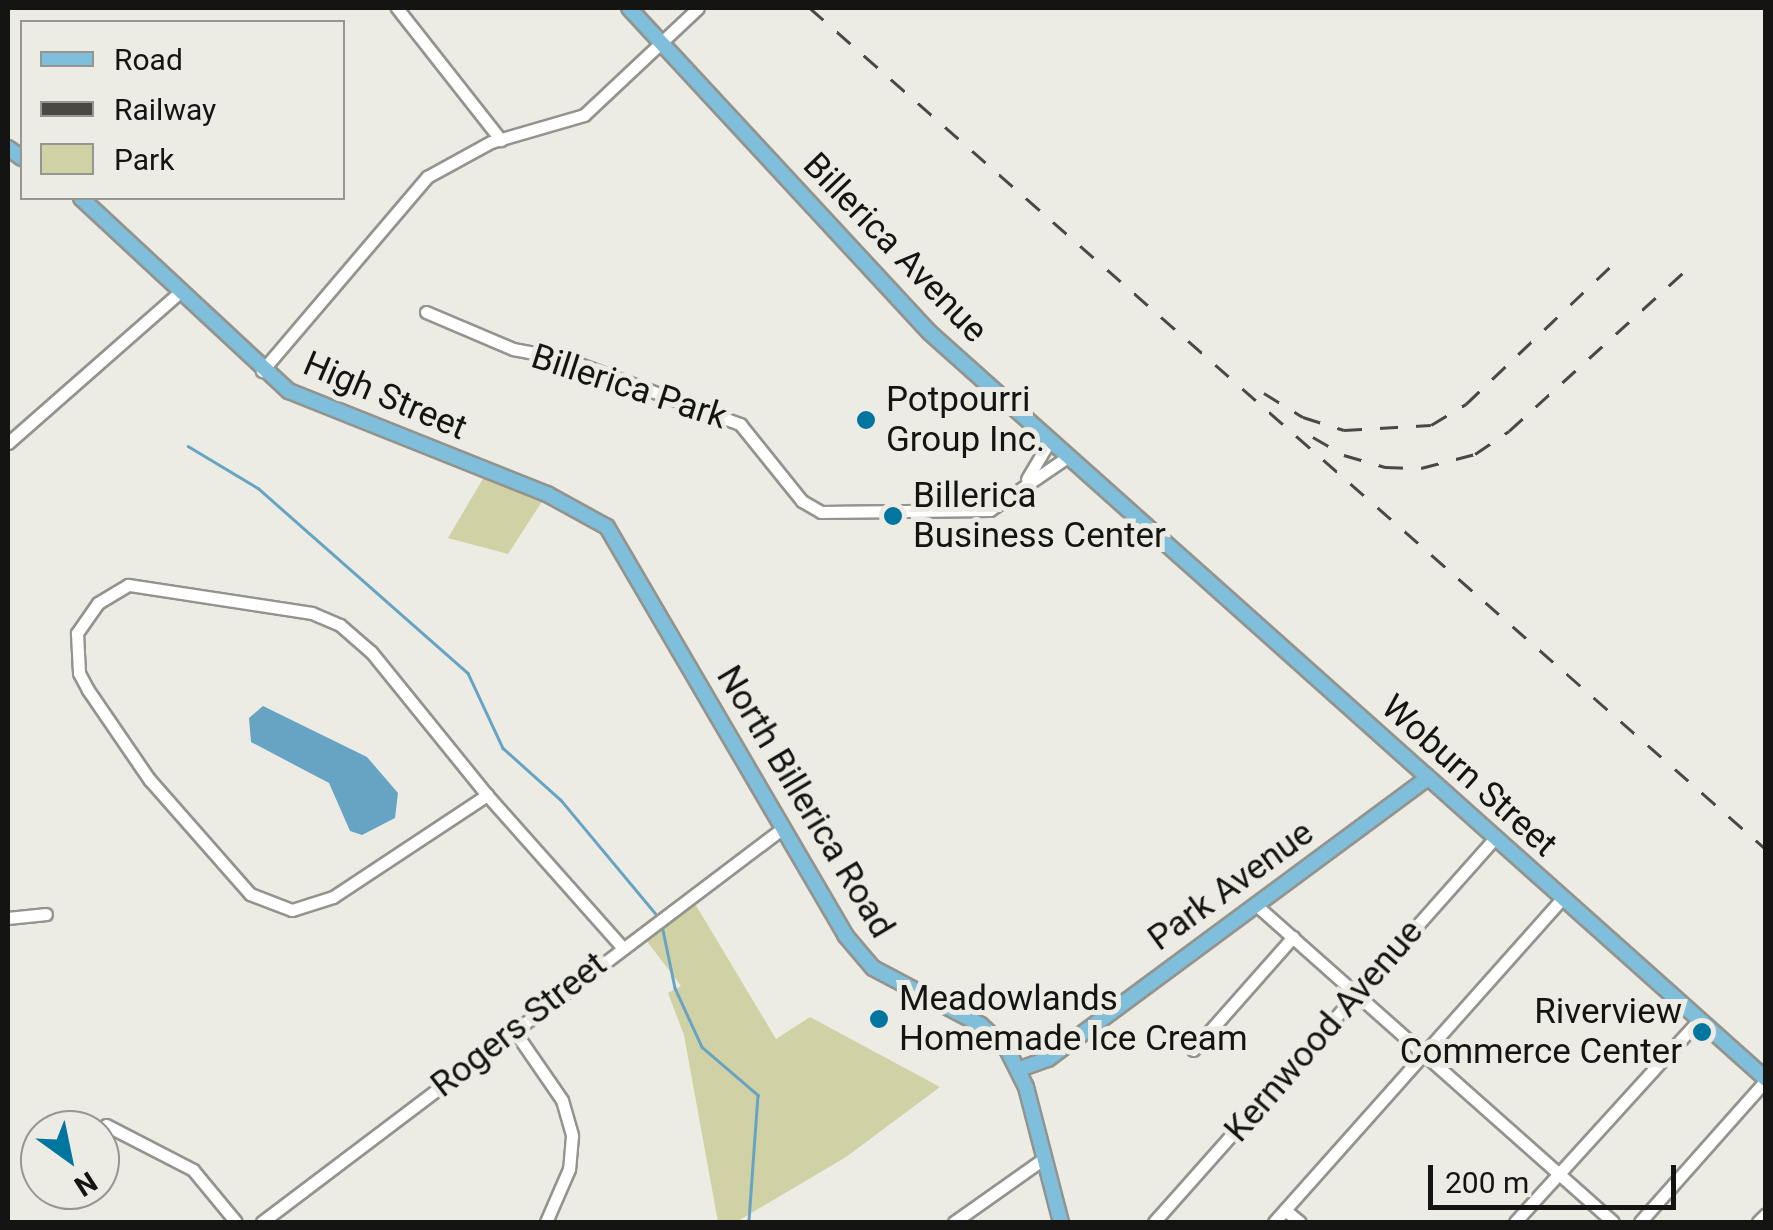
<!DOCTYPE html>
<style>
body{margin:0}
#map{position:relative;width:1773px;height:1230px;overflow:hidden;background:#ecece5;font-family:Roboto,sans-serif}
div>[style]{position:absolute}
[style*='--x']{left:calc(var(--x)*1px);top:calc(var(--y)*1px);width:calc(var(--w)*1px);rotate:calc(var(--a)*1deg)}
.green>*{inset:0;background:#d1d1a6}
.water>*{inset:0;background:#67a4c3}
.stream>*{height:2.5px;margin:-1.25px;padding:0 1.25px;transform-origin:1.25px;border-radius:1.25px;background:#67a4c3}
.roads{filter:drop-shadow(2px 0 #94948e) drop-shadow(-2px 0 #94948e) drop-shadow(0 2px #94948e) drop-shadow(0 -2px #94948e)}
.minor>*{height:11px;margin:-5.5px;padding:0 5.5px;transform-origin:5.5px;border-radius:5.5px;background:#fff}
.major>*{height:14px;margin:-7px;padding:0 7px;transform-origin:7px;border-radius:7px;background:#7fbfdc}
.rail>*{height:2.5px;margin-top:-1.25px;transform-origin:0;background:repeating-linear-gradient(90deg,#484845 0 18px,transparent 0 36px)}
.dots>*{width:28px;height:28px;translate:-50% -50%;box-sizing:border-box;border:5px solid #ecece5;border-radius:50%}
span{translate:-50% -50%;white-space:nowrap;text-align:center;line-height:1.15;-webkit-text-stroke:10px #ecece5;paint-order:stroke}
.street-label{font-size:35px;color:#141412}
.poi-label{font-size:35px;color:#141412}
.left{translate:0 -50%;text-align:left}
.right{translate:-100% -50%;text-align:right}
.frame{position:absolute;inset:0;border:10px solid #141412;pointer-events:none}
.legend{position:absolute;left:20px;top:20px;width:325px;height:180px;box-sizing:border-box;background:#ecece5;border:2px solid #969691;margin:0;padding:12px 18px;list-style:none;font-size:30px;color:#141412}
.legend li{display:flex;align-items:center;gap:20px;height:50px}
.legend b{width:50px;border:2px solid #969691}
.north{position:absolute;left:20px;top:1110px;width:100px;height:100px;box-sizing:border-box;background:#ecece5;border:2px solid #969691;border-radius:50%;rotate:147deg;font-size:28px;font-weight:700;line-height:40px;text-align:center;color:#141412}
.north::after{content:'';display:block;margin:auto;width:35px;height:45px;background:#00759e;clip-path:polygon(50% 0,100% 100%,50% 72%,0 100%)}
.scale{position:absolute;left:1428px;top:1165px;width:248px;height:45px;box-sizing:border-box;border:5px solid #141412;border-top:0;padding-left:12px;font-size:30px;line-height:35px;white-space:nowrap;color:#141412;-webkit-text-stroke:8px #ecece5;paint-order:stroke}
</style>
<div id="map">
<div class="green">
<div style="clip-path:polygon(484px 477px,543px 500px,508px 554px,448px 538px)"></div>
<div style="clip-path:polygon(694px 902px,776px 1039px,810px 1017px,940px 1087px,846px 1157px,736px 1222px,718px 1222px,684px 1035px,668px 993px,681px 986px,646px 940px)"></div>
</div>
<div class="water">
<div style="clip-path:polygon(263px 706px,367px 757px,398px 793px,395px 818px,362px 835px,350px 831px,329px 783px,251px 742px,249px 718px)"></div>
</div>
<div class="stream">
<div style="--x:188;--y:446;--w:82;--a:31"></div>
<div style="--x:258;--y:488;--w:280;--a:41.4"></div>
<div style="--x:468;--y:673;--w:83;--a:65"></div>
<div style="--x:503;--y:748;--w:78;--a:41.9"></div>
<div style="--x:561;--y:800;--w:147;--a:50.2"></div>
<div style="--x:663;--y:930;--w:59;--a:78.3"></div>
<div style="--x:675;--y:988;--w:65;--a:65.4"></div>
<div style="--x:702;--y:1047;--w:74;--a:40.6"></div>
<div style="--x:758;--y:1095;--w:127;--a:94.1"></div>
</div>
<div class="roads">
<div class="minor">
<div style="--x:397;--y:8;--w:168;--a:51.8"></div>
<div style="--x:426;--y:312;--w:95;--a:23"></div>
<div style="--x:513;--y:349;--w:54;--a:10.7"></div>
<div style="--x:566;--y:359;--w:186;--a:20.5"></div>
<div style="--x:740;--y:424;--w:99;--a:51.2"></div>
<div style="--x:802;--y:501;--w:22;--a:30"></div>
<div style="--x:821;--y:512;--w:169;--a:-0.7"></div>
<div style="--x:990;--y:510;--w:92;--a:-34.4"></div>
<div style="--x:262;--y:371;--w:255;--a:-49.6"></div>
<div style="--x:427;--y:177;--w:73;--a:-28.7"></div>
<div style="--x:491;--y:142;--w:97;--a:-16.2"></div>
<div style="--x:584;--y:115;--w:156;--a:-43.2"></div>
<div style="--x:8;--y:443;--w:229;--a:-41.3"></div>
<div style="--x:1027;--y:479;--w:43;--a:-59.3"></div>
<div style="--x:487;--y:795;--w:184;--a:-129"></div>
<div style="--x:371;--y:652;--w:41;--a:-138.9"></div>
<div style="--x:340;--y:625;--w:30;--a:-157"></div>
<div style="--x:312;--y:613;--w:186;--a:-171.3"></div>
<div style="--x:128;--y:585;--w:35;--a:149"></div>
<div style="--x:98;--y:603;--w:37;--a:125"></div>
<div style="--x:77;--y:633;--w:40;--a:87.1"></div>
<div style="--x:79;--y:673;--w:19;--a:62"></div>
<div style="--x:88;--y:690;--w:108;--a:55.6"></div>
<div style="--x:149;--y:779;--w:153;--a:48.7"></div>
<div style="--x:250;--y:894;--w:45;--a:20.9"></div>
<div style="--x:292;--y:910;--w:43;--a:-17.6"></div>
<div style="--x:333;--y:897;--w:185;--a:-33.5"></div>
<div style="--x:487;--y:795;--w:202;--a:48.4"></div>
<div style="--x:1256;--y:905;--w:477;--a:41.6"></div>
<div style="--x:8;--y:918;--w:38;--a:-6"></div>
<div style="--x:513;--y:1029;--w:86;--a:55.4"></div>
<div style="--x:562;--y:1100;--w:37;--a:74"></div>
<div style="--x:572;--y:1136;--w:33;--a:95"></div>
<div style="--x:569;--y:1169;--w:58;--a:113.5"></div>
<div style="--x:1193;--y:1050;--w:151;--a:-48.5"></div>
<div style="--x:106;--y:1125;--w:98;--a:27.3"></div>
<div style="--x:193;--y:1170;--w:67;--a:50.4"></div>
<div style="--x:1285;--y:1210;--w:19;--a:39"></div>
<div style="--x:262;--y:1222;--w:648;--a:-37.1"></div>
<div style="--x:954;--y:1222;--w:108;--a:-35.2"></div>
<div style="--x:1154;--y:1222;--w:512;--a:-48.4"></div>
<div style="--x:1274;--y:1222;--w:433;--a:-48.3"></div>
<div style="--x:1515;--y:1222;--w:273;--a:-47.7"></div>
<div style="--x:1640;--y:1222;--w:190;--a:-48.4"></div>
<div style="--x:1758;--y:1222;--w:11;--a:-45"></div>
</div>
<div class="major">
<div style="--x:629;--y:8;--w:442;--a:47.2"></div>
<div style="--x:929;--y:332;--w:1122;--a:41.75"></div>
<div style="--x:8;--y:148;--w:17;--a:36"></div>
<div style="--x:81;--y:198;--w:284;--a:42.9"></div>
<div style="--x:289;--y:391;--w:278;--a:21.8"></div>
<div style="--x:547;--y:494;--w:68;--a:28.8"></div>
<div style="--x:607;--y:527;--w:472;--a:59.7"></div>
<div style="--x:845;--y:935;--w:43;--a:49.7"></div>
<div style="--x:873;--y:968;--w:122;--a:27.8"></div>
<div style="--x:981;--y:1025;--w:35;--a:43"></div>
<div style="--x:1007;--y:1049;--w:42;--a:63.4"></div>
<div style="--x:1026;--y:1087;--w:139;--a:75.5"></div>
<div style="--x:1020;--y:1069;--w:30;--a:-20"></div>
<div style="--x:1048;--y:1059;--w:471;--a:-36.5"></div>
</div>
</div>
<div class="rail">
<div style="--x:810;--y:8;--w:1273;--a:41.34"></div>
<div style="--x:1264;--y:393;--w:46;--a:31.6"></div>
<div style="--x:1303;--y:417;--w:43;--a:17.6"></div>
<div style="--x:1344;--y:430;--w:87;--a:-3.3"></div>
<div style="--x:1431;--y:425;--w:41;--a:-31"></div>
<div style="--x:1466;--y:404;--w:207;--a:-43.6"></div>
<div style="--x:1313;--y:437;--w:36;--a:30"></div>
<div style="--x:1344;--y:455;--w:43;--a:16.3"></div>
<div style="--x:1385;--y:467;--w:36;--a:2"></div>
<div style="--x:1421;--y:468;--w:56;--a:-14.5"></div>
<div style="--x:1475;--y:454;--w:41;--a:-34.1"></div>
<div style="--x:1509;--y:431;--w:239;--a:-42.3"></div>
</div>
<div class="dots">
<div style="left:866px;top:420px;background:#00759e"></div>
<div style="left:893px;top:516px;background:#00759e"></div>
<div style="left:879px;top:1019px;background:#00759e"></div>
<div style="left:1702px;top:1032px;background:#00759e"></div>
</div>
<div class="street-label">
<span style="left:895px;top:248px;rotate:46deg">Billerica Avenue</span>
<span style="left:629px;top:387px;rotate:18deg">Billerica Park</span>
<span style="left:385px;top:396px;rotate:23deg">High Street</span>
<span style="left:1469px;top:776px;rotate:42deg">Woburn Street</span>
<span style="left:805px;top:802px;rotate:59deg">North Billerica Road</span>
<span style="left:1231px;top:886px;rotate:-36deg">Park Avenue</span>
<span style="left:519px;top:1025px;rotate:-38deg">Rogers Street</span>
<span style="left:1324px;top:1031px;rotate:-49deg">Kernwood Avenue</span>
</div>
<div class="poi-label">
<span class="left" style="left:886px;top:420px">Potpourri<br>Group Inc.</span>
<span class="left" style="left:913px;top:516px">Billerica<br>Business Center</span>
<span class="left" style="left:899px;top:1019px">Meadowlands<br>Homemade Ice Cream</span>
<span class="right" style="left:1682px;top:1032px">Riverview<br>Commerce Center</span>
</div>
<div class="frame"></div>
<ul class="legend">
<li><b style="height:12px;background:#7fbfdc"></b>Road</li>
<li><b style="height:12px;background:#484845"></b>Railway</li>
<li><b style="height:28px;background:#d1d1a6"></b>Park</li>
</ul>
<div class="north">N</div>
<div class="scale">200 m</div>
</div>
